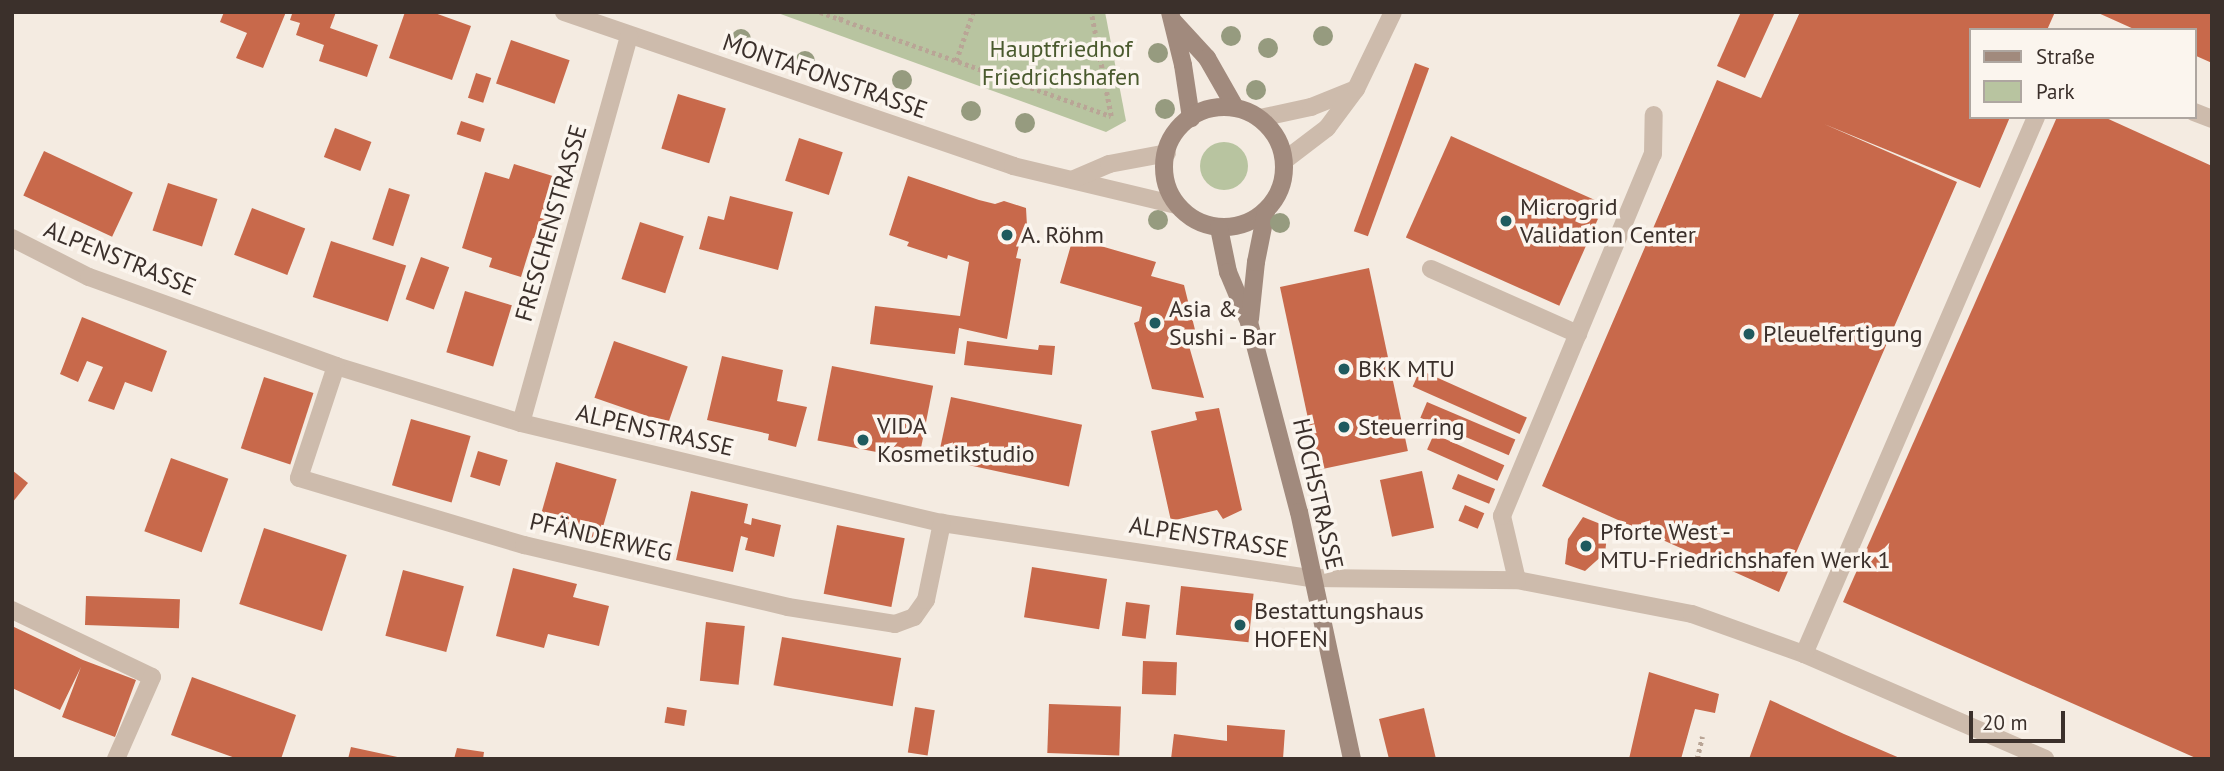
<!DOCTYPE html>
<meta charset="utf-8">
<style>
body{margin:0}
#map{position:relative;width:2224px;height:771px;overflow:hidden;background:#f4ebe1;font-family:"PT Sans",sans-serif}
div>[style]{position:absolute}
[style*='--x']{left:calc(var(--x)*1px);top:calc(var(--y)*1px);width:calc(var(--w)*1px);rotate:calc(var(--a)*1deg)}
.green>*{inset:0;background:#b8c4a0}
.round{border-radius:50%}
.building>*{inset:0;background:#c8694b;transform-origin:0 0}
.path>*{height:4.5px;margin-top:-2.25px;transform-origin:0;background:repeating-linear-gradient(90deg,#b9a596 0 3.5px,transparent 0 7px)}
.service>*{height:18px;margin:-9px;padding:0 9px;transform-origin:9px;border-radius:9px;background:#cdbbac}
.minor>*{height:18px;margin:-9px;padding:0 9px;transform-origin:9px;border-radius:9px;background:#cdbbac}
.secondary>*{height:18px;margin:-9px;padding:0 9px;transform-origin:9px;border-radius:9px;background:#a18a7d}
.secondary>.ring{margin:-9px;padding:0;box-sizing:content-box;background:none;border:18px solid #a18a7d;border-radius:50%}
.trees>*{width:20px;height:20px;margin:-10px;border-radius:50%;background:#969b7f}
.dots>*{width:19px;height:19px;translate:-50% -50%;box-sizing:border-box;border:4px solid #fbf5ee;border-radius:50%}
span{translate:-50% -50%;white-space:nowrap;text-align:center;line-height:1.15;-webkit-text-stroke:7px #fbf5ee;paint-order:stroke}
.park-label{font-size:24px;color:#4a5a2e}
.street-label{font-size:24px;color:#3b302b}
.poi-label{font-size:24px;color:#3b302b}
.left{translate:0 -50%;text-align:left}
.frame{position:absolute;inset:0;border:14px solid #3b302b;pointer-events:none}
.legend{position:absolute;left:1969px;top:28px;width:228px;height:91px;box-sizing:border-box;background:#fbf5ee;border:2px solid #aea6a0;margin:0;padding:9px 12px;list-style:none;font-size:21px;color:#3b302b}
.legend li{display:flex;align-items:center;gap:14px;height:35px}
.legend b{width:35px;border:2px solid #aea6a0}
.scale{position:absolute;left:1969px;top:711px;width:96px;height:32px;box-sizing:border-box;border:4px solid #3b302b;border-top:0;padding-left:9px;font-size:21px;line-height:24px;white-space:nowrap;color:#3b302b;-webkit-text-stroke:5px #fbf5ee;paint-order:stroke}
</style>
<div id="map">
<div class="green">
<div style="clip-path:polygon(775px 12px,1105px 12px,1126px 121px,1106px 132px)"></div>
<div class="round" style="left:1200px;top:142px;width:48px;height:48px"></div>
</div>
<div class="building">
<div style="clip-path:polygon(224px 12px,286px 12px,263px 68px,236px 58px,247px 33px,220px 22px)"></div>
<div style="clip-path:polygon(288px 12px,336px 12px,330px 28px,378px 45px,367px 77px,319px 61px,324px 45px,296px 35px,300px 23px,290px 20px,292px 14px)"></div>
<div style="clip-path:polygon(405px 12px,432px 12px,471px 26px,452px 80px,389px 58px)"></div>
<div style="clip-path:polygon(1741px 12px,1775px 12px,1745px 78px,1717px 66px)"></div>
<div style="clip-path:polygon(1800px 12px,2055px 12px,2047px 30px,1970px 30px,1970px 117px,2010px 117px,1980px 188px,1824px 124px,1957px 182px,1779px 592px,1542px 486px,1717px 80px,1761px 98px)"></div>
<div style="clip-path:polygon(2096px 12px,2212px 12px,2212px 63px,2194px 55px,2194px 30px,2136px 30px)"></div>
<div style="left:511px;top:40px;width:62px;height:46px;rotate:19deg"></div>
<div style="left:1415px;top:63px;width:15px;height:179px;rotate:20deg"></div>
<div style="left:476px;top:73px;width:16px;height:26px;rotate:18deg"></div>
<div style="left:678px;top:94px;width:50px;height:57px;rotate:17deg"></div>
<div style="clip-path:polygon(2057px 117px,2104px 117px,2212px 166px,2212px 759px,2198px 759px,1843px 602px)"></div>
<div style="left:461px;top:121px;width:25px;height:14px;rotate:18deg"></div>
<div style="left:335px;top:128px;width:39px;height:31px;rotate:21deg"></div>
<div style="left:1451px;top:136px;width:168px;height:111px;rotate:24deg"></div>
<div style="left:799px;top:138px;width:46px;height:45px;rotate:18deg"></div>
<div style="left:44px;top:151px;width:98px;height:49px;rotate:25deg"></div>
<div style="clip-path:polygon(514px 164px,559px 178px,540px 240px,533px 238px,521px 277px,489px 267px,492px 258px,462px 248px,485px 172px,509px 179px)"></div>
<div style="clip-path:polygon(908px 176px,979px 200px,995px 204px,1004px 201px,1026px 208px,1027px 226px,1020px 241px,1016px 258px,1021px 259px,1007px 339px,959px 328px,955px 354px,870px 344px,875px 306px,960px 316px,969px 262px,948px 255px,947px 259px,907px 246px,909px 242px,889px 235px)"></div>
<div style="left:168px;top:183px;width:52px;height:50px;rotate:18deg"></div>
<div style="left:389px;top:188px;width:22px;height:54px;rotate:18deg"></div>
<div style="clip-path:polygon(730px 196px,793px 212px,778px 270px,699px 249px,708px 216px,724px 220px)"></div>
<div style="left:252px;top:208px;width:57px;height:50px;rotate:21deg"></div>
<div style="left:640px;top:222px;width:46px;height:60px;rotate:18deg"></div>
<div style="clip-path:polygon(1073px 238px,1156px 262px,1151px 276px,1184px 285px,1197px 338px,1187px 339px,1204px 398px,1152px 389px,1134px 323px,1139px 321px,1142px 307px,1060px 283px)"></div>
<div style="left:331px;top:241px;width:79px;height:59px;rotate:18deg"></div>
<div style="left:421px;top:257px;width:30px;height:45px;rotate:20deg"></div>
<div style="left:1369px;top:268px;width:187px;height:91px;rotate:78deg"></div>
<div style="left:465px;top:291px;width:49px;height:64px;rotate:17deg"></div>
<div style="clip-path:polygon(82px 317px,167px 351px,152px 392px,125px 382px,114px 410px,88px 401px,103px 367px,87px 361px,78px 382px,60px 374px)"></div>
<div style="left:614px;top:341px;width:78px;height:60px;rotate:19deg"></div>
<div style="clip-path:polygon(967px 341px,1038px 350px,1039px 345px,1055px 346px,1052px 375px,964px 365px)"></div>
<div style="clip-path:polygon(722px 356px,783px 370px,777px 401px,807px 407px,796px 447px,768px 440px,769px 434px,707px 420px)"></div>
<div style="left:832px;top:366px;width:103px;height:76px;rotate:11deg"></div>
<div style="left:1420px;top:370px;width:117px;height:18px;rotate:24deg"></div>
<div style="left:264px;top:377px;width:52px;height:75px;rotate:18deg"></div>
<div style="left:951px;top:397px;width:134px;height:63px;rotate:12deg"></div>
<div style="left:1427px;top:402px;width:96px;height:17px;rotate:23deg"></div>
<div style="clip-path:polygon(1219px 408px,1242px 510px,1223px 519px,1217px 510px,1171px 521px,1151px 431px,1197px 420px,1195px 412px)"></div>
<div style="left:411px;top:419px;width:62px;height:69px;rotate:16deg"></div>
<div style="left:1434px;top:434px;width:77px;height:17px;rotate:24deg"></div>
<div style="left:478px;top:451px;width:31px;height:27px;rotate:17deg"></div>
<div style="left:171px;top:458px;width:61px;height:78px;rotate:20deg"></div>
<div style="left:556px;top:462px;width:63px;height:64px;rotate:16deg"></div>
<div style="clip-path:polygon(12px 470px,28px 483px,12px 503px)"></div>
<div style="left:1422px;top:471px;width:58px;height:43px;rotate:78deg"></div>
<div style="left:1458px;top:474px;width:40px;height:16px;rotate:22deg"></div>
<div style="clip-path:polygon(691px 491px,748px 504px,744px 523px,751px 525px,752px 518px,781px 525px,774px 557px,745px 550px,748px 538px,741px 536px,733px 572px,676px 560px)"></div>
<div style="left:1465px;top:505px;width:21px;height:17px;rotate:23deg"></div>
<div style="clip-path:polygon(1583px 517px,1608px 527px,1605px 553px,1585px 571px,1565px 564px,1568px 539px)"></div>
<div style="left:837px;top:525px;width:69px;height:70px;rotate:11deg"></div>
<div style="left:264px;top:528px;width:87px;height:80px;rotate:18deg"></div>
<div style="left:1032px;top:567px;width:76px;height:51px;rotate:9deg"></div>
<div style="clip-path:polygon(513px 568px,577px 584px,573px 597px,609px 606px,599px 646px,548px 634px,544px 648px,496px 636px)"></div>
<div style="left:403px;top:570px;width:63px;height:68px;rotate:15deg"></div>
<div style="left:1181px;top:586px;width:73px;height:49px;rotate:6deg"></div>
<div style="left:86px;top:596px;width:94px;height:29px;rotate:2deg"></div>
<div style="left:1126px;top:602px;width:24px;height:34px;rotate:7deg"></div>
<div style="left:706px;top:622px;width:39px;height:59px;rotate:6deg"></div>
<div style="clip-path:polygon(12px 626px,83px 660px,136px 680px,115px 737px,62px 717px,81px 667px,60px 710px,12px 688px)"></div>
<div style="left:782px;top:637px;width:121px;height:49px;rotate:10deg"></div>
<div style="left:1143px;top:661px;width:34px;height:33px;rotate:2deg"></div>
<div style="clip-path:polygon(1649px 672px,1719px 694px,1715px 713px,1695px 709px,1681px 759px,1629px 759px)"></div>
<div style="clip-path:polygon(192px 677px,296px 715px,281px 759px,238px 759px,171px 735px)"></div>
<div style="clip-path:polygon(1770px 700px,1844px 734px,1902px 759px,1749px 759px)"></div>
<div style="left:1049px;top:704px;width:72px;height:49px;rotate:2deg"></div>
<div style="left:667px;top:707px;width:20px;height:16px;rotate:9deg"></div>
<div style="left:915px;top:707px;width:20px;height:46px;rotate:9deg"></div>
<div style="clip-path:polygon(1424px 708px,1436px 759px,1389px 759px,1379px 719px)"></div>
<div style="clip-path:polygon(1227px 725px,1285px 730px,1283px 759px,1171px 759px,1174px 734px,1227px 741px)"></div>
<div style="clip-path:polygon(351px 747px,402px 758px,402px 759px,348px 759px)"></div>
<div style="clip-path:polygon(457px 748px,484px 752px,483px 759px,454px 759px)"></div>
</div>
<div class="path">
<div style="--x:820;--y:12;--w:309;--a:19.7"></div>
<div style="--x:1111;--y:116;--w:106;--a:-100.9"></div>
<div style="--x:840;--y:20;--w:9;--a:-69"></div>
<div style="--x:956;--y:61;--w:52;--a:-70.9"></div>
<div style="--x:1697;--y:759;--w:23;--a:-77"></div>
</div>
<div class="service">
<div style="--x:2194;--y:112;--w:19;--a:21"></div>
<div style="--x:1431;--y:269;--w:161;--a:23.9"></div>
<div style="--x:1312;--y:578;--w:205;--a:0.6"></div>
<div style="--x:1517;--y:580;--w:178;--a:11"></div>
<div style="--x:1692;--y:614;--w:119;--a:19.7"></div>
<div style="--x:1804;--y:654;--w:263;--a:23.5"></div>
<div style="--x:1517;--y:580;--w:66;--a:-103.2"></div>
<div style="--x:1502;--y:516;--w:392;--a:-67.4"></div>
<div style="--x:1653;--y:154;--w:39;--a:-89"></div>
<div style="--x:12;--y:610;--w:155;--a:25.6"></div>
<div style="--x:152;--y:677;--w:90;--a:113.7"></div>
<div style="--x:1804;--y:654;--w:585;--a:-66.63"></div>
</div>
<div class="minor">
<div style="--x:564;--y:12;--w:475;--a:18.9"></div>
<div style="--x:1013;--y:166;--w:169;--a:13.4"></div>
<div style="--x:1260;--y:118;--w:52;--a:-12.2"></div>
<div style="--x:1311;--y:107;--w:48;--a:-21.8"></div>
<div style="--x:1285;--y:160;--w:53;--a:-37.3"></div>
<div style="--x:1327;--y:128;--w:49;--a:-53.4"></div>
<div style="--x:1356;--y:89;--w:85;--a:-64.3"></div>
<div style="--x:1074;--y:179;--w:38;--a:-23"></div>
<div style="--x:1109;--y:164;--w:59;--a:-10.7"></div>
<div style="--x:12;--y:238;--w:86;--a:26.9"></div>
<div style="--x:89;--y:277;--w:263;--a:19.8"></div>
<div style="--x:336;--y:366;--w:194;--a:17.1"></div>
<div style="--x:521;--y:423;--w:433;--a:13.4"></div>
<div style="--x:942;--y:523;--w:374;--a:8.5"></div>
<div style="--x:336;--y:366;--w:118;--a:108.3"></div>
<div style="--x:299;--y:478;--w:235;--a:16.6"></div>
<div style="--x:524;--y:545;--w:271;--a:13.2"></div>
<div style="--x:788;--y:607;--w:108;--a:9"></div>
<div style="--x:895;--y:624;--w:20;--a:-20"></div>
<div style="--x:914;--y:617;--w:21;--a:-55"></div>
<div style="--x:926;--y:600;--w:79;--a:-78.3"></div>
<div style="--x:521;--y:423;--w:402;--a:-74.4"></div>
</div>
<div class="secondary">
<div style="--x:1170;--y:12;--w:55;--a:76.2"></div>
<div style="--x:1183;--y:65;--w:54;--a:81.4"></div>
<div style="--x:1174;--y:22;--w:49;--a:47.5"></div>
<div style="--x:1207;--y:58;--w:56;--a:60.3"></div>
<div class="ring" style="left:1164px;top:107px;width:102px;height:102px"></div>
<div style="--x:1219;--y:228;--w:45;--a:78.4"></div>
<div style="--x:1228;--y:272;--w:54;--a:67.2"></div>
<div style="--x:1249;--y:322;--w:196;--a:75.3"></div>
<div style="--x:1299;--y:512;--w:253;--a:77.9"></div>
<div style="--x:1250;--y:319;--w:57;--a:-84"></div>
<div style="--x:1256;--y:262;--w:51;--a:-78.7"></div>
</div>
<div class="trees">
<div style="left:1231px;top:36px"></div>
<div style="left:1323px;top:36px"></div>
<div style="left:741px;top:39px"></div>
<div style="left:1268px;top:48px"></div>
<div style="left:1158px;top:53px"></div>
<div style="left:805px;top:61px"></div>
<div style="left:902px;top:80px"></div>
<div style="left:1256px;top:90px"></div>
<div style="left:1165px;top:109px"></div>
<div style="left:971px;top:111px"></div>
<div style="left:1025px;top:123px"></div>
<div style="left:1158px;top:220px"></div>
<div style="left:1280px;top:223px"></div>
</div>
<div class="dots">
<div style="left:1506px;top:221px;background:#1f5a5e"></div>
<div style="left:1007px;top:235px;background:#1f5a5e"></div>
<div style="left:1155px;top:323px;background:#1f5a5e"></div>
<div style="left:1749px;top:334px;background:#1f5a5e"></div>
<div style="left:1344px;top:369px;background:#1f5a5e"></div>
<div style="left:1344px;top:427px;background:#1f5a5e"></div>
<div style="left:863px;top:440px;background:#1f5a5e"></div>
<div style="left:1586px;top:546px;background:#1f5a5e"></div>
<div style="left:1240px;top:625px;background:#1f5a5e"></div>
</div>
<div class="park-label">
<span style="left:1061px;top:63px">Hauptfriedhof<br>Friedrichshafen</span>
</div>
<div class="street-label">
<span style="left:825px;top:76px;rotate:19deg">MONTAFONSTRASSE</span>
<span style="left:551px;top:223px;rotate:-74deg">FRESCHENSTRASSE</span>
<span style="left:120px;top:258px;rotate:22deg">ALPENSTRASSE</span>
<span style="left:655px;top:430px;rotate:13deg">ALPENSTRASSE</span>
<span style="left:1318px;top:494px;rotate:77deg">HOCHSTRASSE</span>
<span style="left:601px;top:537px;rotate:13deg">PFÄNDERWEG</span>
<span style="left:1209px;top:537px;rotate:9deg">ALPENSTRASSE</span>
</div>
<div class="poi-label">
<span class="left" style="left:1520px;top:221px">Microgrid<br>Validation Center</span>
<span class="left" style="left:1021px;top:235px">A. Röhm</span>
<span class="left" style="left:1169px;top:323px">Asia &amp;<br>Sushi - Bar</span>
<span class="left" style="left:1763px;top:334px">Pleuelfertigung</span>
<span class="left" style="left:1358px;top:369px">BKK MTU</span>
<span class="left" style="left:877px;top:440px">VIDA<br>Kosmetikstudio</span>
<span class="left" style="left:1358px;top:427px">Steuerring</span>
<span class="left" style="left:1600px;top:546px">Pforte West -<br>MTU-Friedrichshafen Werk 1</span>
<span class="left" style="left:1254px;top:625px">Bestattungshaus<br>HOFEN</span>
</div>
<div class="frame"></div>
<ul class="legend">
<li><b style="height:9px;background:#a18a7d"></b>Straße</li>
<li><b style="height:19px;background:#b8c4a0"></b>Park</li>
</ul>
<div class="scale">20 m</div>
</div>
